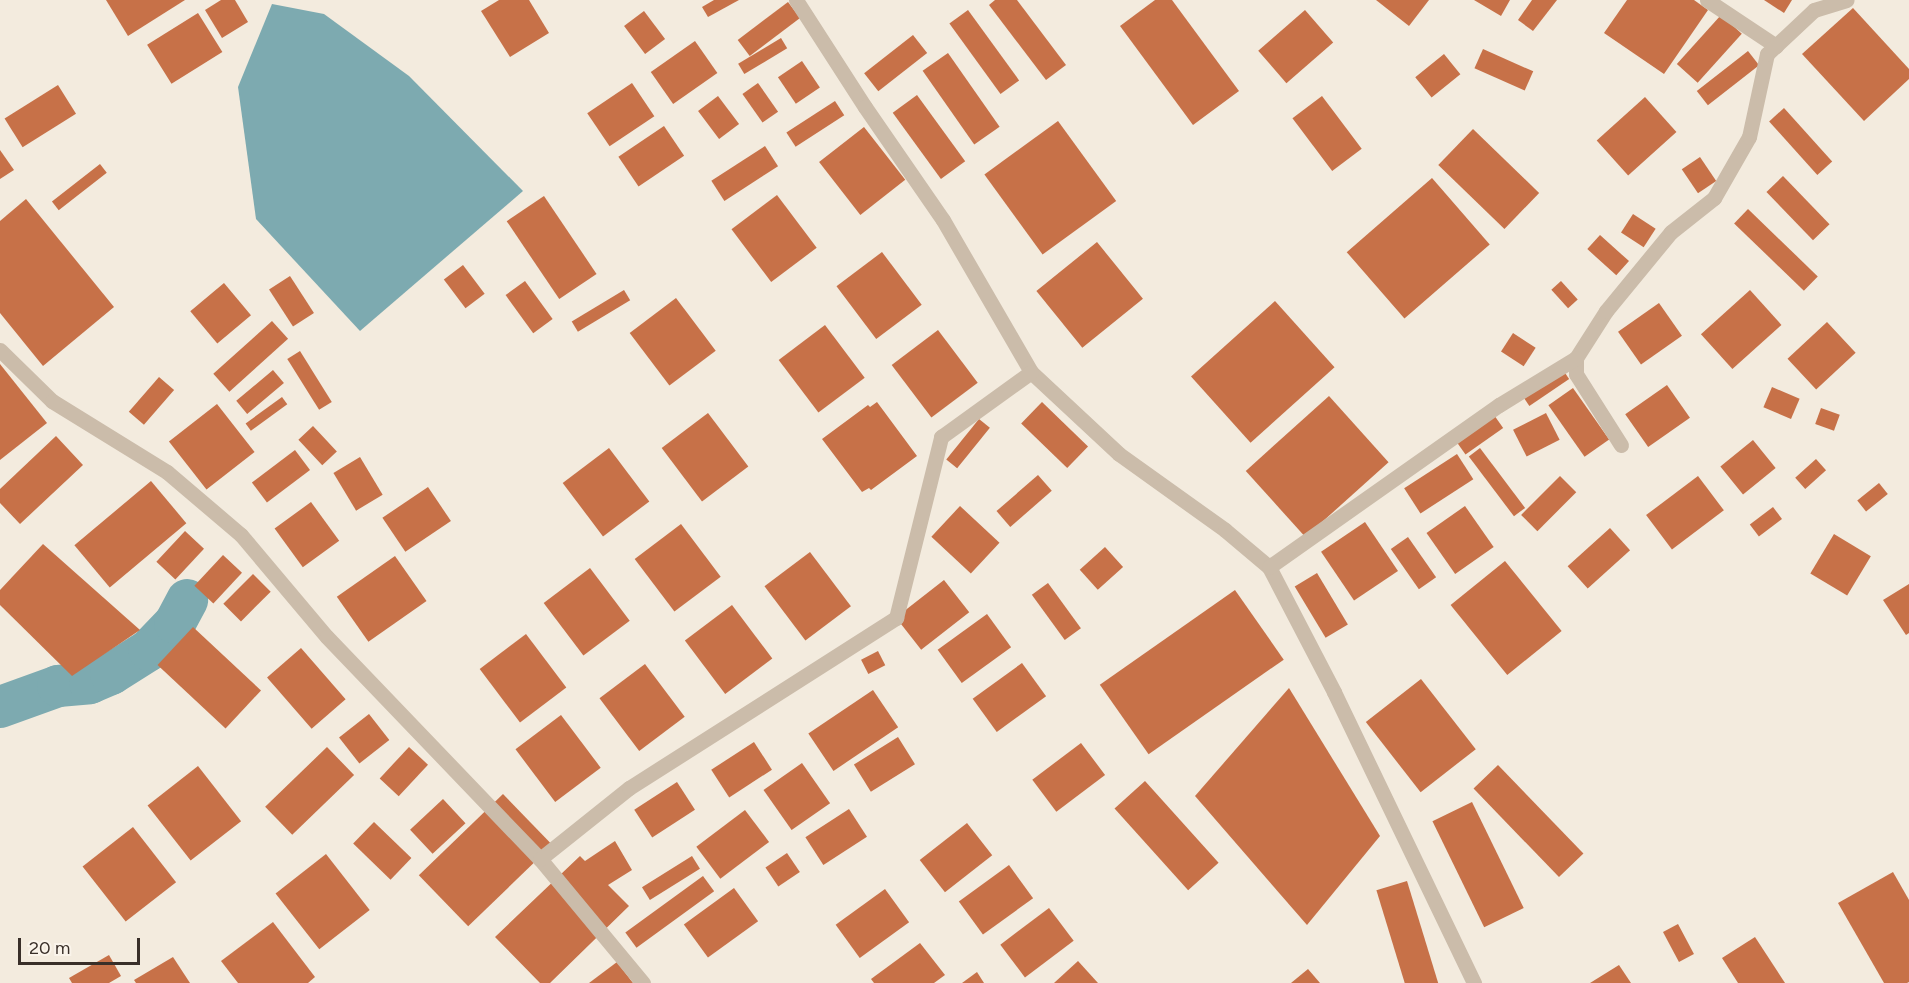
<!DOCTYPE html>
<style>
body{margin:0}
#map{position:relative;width:1909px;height:983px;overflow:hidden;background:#f3ebde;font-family:Figtree,sans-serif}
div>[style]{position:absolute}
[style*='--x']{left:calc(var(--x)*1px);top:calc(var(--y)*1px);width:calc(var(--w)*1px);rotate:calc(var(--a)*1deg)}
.water>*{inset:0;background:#7daab0}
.canal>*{height:42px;margin:-21px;padding:0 21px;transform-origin:21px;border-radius:21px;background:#7daab0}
.building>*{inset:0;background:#c77148;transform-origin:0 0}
.street>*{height:15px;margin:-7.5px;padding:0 7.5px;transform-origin:7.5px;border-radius:7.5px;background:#cbbcaa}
span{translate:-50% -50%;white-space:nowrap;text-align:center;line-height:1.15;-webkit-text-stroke:6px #faf4eb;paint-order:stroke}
.scale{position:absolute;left:18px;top:938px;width:122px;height:27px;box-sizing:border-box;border:3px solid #392f29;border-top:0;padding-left:8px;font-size:18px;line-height:21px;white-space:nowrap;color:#392f29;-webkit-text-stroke:4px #faf4eb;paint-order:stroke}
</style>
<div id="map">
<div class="water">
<div style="clip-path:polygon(272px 4px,324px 14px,409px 76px,523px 191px,360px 331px,256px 219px,238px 87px)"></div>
</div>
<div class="canal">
<div style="--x:0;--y:707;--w:62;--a:-19.9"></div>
<div style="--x:58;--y:686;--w:32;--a:-5"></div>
<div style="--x:90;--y:683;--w:23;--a:-23"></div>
<div style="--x:111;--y:674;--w:45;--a:-32.3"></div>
<div style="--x:149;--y:650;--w:37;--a:-46"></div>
<div style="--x:175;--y:623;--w:26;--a:-62"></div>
</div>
<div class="building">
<div style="clip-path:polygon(106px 0,185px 0,128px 36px)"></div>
<div style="clip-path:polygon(221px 0,235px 0,248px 22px,222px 38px,205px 10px)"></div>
<div style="clip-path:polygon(499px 0,529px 0,549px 33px,510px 57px,481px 11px)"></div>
<div style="clip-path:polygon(714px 0,739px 0,708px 17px,702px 7px)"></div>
<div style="clip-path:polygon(995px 0,1017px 0,1066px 65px,1046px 80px,989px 5px)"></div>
<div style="clip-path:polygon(1155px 0,1172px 0,1239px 91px,1193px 125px,1120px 26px)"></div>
<div style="clip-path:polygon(1376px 0,1429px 0,1409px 26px)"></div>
<div style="clip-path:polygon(1474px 0,1510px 0,1501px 16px)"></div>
<div style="clip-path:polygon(1532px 0,1557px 0,1533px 31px,1518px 20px)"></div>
<div style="clip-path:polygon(1627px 0,1694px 0,1708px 10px,1664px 74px,1604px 33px)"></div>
<div style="clip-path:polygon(1764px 0,1792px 0,1784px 13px)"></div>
<div style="left:788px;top:2px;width:20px;height:63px;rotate:53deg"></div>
<div style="clip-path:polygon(1853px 8px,1909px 69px,1909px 79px,1864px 121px,1802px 54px)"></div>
<div style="left:968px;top:10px;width:87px;height:23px;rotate:54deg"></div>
<div style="left:1305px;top:10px;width:43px;height:62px;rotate:49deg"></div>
<div style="left:644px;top:11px;width:35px;height:25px;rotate:53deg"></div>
<div style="left:198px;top:13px;width:46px;height:60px;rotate:58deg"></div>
<div style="left:1721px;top:15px;width:28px;height:66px;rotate:42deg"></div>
<div style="left:913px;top:35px;width:23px;height:62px;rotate:52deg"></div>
<div style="left:781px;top:38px;width:12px;height:50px;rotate:59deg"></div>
<div style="left:695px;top:41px;width:39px;height:54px;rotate:55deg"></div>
<div style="left:1483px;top:49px;width:55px;height:21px;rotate:24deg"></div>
<div style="left:1748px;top:51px;width:18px;height:65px;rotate:52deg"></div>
<div style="left:948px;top:53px;width:90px;height:31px;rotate:55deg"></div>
<div style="left:1444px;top:54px;width:26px;height:37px;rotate:51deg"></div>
<div style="left:802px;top:61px;width:32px;height:29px;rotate:56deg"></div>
<div style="left:632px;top:83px;width:40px;height:54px;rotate:56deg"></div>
<div style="left:758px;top:83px;width:35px;height:19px;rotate:55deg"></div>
<div style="left:58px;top:85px;width:34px;height:63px;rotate:58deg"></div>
<div style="left:917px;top:95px;width:82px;height:30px;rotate:54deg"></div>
<div style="left:718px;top:96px;width:35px;height:25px;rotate:53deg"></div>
<div style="left:1322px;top:96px;width:66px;height:37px;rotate:53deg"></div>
<div style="left:1645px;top:97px;width:47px;height:65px;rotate:48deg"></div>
<div style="left:835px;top:101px;width:17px;height:58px;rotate:57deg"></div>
<div style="left:1784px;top:108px;width:72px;height:20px;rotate:48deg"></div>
<div style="left:1058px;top:121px;width:99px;height:91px;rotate:54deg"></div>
<div style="left:664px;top:126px;width:36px;height:55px;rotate:56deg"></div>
<div style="left:864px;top:127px;width:67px;height:57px;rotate:52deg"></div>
<div style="left:1473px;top:129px;width:92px;height:50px;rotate:44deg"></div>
<div style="left:765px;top:146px;width:24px;height:64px;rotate:57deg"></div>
<div style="clip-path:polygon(0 150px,14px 170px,0 179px)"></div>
<div style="left:1700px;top:157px;width:29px;height:22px;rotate:56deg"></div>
<div style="left:100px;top:164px;width:11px;height:61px;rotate:52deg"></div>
<div style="left:1783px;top:176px;width:67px;height:23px;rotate:46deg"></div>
<div style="left:1432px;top:178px;width:88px;height:113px;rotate:49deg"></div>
<div style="left:777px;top:195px;width:66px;height:57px;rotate:53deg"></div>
<div style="left:544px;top:196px;width:94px;height:45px;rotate:56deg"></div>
<div style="clip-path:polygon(26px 199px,114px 307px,43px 366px,0 313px,0 221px)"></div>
<div style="left:1748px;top:209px;width:97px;height:20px;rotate:44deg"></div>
<div style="left:1633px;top:214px;width:27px;height:22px;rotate:33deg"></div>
<div style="left:1600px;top:235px;width:39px;height:19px;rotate:42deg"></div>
<div style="left:1097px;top:242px;width:73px;height:78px;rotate:51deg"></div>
<div style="left:882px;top:252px;width:66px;height:57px;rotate:53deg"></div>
<div style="left:463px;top:265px;width:36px;height:24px;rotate:53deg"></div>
<div style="left:290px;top:276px;width:44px;height:25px;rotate:57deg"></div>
<div style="left:525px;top:281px;width:47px;height:24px;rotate:54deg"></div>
<div style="left:1561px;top:281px;width:25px;height:13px;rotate:48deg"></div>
<div style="left:224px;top:283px;width:42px;height:44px;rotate:50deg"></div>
<div style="left:624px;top:290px;width:12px;height:61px;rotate:59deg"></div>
<div style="left:1750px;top:290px;width:47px;height:66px;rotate:48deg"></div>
<div style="left:676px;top:298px;width:66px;height:58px;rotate:53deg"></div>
<div style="left:1275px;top:301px;width:89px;height:113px;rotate:48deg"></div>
<div style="left:1659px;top:303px;width:40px;height:50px;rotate:55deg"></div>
<div style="left:272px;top:321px;width:24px;height:79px;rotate:48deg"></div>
<div style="left:1827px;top:322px;width:42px;height:54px;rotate:47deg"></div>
<div style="left:825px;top:325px;width:66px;height:58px;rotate:53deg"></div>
<div style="left:938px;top:330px;width:66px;height:58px;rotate:53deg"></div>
<div style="left:1513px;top:333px;width:27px;height:22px;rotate:33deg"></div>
<div style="left:300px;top:351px;width:60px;height:15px;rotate:58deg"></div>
<div style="clip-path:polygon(0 364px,47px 423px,0 460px)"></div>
<div style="left:273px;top:370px;width:17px;height:48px;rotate:50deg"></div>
<div style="left:1563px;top:370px;width:11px;height:48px;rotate:56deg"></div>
<div style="left:159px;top:377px;width:20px;height:46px;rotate:41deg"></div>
<div style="left:1667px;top:385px;width:40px;height:51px;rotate:55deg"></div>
<div style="left:1772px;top:387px;width:30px;height:22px;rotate:23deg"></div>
<div style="left:1573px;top:388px;width:63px;height:30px;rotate:55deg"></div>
<div style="left:1329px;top:396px;width:89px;height:112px;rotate:48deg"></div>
<div style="left:282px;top:397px;width:9px;height:45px;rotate:54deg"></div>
<div style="clip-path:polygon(877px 402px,917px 456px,871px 490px,869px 488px,862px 492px,822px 439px,868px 405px,870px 407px)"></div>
<div style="left:1042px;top:402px;width:64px;height:30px;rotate:44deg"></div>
<div style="left:217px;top:404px;width:61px;height:61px;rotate:52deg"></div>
<div style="left:1821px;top:408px;width:20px;height:17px;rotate:20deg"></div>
<div style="left:708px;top:413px;width:67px;height:58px;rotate:53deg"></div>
<div style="left:1546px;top:413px;width:30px;height:37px;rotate:63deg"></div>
<div style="left:1494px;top:415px;width:16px;height:46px;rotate:55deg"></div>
<div style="left:979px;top:419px;width:14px;height:52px;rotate:39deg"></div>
<div style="left:313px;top:426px;width:35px;height:20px;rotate:47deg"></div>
<div style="clip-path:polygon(56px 436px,83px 465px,20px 524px,0 503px,0 489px)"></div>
<div style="left:1753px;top:440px;width:36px;height:42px;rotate:51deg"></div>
<div style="left:609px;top:448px;width:67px;height:58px;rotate:53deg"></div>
<div style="left:1480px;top:448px;width:75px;height:14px;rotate:53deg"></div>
<div style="left:295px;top:450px;width:25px;height:54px;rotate:53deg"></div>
<div style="left:1457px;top:454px;width:30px;height:63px;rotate:57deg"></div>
<div style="left:360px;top:457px;width:44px;height:31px;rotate:59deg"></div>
<div style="left:1816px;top:459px;width:15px;height:28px;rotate:48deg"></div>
<div style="left:1038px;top:475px;width:21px;height:55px;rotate:49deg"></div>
<div style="left:1560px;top:476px;width:23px;height:55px;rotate:45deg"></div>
<div style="left:1698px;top:476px;width:43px;height:65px;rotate:53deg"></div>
<div style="left:151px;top:481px;width:55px;height:100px;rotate:50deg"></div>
<div style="left:1879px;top:483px;width:14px;height:28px;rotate:51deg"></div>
<div style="left:428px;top:487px;width:41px;height:55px;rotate:56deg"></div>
<div style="left:311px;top:502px;width:48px;height:45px;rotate:54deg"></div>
<div style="left:960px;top:506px;width:54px;height:42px;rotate:43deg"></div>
<div style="left:1465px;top:506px;width:50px;height:47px;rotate:55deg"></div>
<div style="left:1773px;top:507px;width:15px;height:29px;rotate:53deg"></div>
<div style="left:1365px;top:522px;width:59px;height:53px;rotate:56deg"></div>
<div style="left:681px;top:524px;width:66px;height:58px;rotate:53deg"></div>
<div style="left:1610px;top:528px;width:30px;height:57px;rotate:48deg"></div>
<div style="left:185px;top:531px;width:26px;height:42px;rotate:43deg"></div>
<div style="left:1834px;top:534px;width:43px;height:46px;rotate:31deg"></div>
<div style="left:1408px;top:537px;width:49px;height:21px;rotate:55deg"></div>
<div style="clip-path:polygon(43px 544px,140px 630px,72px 676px,0 605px,0 590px)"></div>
<div style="left:1105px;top:547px;width:27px;height:34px;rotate:48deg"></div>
<div style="left:810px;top:552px;width:68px;height:57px;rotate:53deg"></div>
<div style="left:223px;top:555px;width:26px;height:42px;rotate:43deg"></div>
<div style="left:395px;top:556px;width:55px;height:71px;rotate:55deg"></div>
<div style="left:1505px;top:561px;width:90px;height:70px;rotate:51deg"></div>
<div style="left:590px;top:568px;width:66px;height:58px;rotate:53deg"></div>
<div style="left:1317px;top:573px;width:60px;height:26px;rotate:59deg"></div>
<div style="left:253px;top:574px;width:25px;height:42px;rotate:45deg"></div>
<div style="left:944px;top:580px;width:41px;height:61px;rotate:52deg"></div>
<div style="left:1048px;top:583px;width:56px;height:20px;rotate:54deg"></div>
<div style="clip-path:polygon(1909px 584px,1909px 633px,1906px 635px,1883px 600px)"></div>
<div style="left:1235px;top:590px;width:85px;height:165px;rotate:55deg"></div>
<div style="left:732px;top:605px;width:67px;height:59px;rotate:53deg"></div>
<div style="left:987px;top:614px;width:41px;height:61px;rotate:54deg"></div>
<div style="left:193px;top:627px;width:93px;height:52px;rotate:43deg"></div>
<div style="left:526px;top:634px;width:67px;height:58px;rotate:53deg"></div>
<div style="left:301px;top:648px;width:68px;height:45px;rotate:49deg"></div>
<div style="left:878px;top:651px;width:16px;height:19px;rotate:63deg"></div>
<div style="left:1022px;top:663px;width:41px;height:61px;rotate:54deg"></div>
<div style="left:645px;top:664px;width:66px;height:57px;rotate:53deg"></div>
<div style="left:1421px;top:679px;width:89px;height:70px;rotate:52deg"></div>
<div style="clip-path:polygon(1289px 688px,1380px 836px,1307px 925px,1195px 796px)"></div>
<div style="left:873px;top:690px;width:45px;height:78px;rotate:56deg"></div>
<div style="left:369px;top:714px;width:33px;height:38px;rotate:52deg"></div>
<div style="left:561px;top:715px;width:66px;height:57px;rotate:53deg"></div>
<div style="left:898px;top:737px;width:32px;height:52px;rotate:58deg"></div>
<div style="left:754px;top:742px;width:33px;height:51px;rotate:57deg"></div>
<div style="left:1081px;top:743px;width:40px;height:61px;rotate:53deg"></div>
<div style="left:327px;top:747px;width:39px;height:86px;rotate:46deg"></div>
<div style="left:409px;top:747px;width:26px;height:43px;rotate:43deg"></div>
<div style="left:802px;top:763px;width:49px;height:47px;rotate:55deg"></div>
<div style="left:1498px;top:765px;width:123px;height:34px;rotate:46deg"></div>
<div style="left:198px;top:766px;width:70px;height:64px;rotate:52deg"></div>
<div style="left:1145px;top:781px;width:110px;height:41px;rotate:48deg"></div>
<div style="left:677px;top:782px;width:33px;height:51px;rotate:57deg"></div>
<div style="left:503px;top:794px;width:71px;height:117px;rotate:46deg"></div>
<div style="left:443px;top:799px;width:33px;height:45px;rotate:47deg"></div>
<div style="left:1472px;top:802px;width:118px;height:44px;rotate:64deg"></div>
<div style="left:849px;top:809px;width:33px;height:52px;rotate:57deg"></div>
<div style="left:745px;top:810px;width:40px;height:61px;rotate:53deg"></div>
<div style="left:374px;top:822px;width:52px;height:30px;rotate:44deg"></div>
<div style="left:967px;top:823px;width:41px;height:60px;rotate:52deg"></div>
<div style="left:133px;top:827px;width:70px;height:64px;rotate:52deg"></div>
<div style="clip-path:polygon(615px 841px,632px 870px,608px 885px,629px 906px,550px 983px,540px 983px,495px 937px,580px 856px,585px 861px)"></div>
<div style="left:787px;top:853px;width:23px;height:26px;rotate:56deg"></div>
<div style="left:326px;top:854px;width:71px;height:64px;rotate:52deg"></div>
<div style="left:692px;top:856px;width:15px;height:59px;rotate:58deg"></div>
<div style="left:1009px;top:865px;width:41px;height:62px;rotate:54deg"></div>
<div style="clip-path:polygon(1893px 872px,1909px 900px,1909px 982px,1907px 983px,1884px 983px,1838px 903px)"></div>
<div style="left:703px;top:876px;width:19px;height:96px;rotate:54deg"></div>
<div style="left:1407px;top:881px;width:107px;height:32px;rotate:73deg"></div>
<div style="left:734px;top:888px;width:41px;height:62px;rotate:54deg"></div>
<div style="left:885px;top:889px;width:41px;height:61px;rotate:54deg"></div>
<div style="left:1049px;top:908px;width:41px;height:61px;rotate:53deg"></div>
<div style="clip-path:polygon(273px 922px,315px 977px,308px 983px,238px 983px,221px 961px)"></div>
<div style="left:1678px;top:924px;width:34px;height:17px;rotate:62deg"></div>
<div style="clip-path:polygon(1755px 937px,1785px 983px,1738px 983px,1722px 958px)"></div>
<div style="clip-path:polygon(920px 943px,945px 975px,934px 983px,874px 983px,871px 979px)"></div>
<div style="clip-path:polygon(109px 955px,121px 976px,109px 983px,72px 983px,69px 978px)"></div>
<div style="clip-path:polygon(173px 957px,190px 983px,136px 983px,134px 980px)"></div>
<div style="clip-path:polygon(1078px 961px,1098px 983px,1054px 983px)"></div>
<div style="clip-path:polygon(617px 962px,633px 983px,589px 983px)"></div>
<div style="clip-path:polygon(1619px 965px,1631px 983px,1590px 983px)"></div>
<div style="clip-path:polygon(1308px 969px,1320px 983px,1291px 983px)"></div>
<div style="clip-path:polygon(977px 972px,984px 983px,962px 983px)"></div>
</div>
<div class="street">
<div style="--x:796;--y:0;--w:127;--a:57.2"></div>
<div style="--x:865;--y:107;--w:137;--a:55.4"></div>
<div style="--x:943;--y:220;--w:176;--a:59.9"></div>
<div style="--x:1031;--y:372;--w:120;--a:43"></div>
<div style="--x:1119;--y:454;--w:130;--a:35.6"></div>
<div style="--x:1225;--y:530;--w:57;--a:40.1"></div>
<div style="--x:1269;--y:567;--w:141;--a:62.5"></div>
<div style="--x:1334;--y:692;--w:323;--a:64.3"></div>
<div style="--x:1707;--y:0;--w:83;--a:33.7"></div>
<div style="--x:0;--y:350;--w:73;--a:44.4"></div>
<div style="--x:52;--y:401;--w:135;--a:31.7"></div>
<div style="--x:167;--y:472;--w:97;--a:40.4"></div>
<div style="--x:241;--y:535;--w:133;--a:49.9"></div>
<div style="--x:327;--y:637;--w:308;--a:46.2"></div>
<div style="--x:1621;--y:445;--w:84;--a:-122.4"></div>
<div style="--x:1576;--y:374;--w:16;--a:-90"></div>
<div style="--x:1576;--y:358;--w:56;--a:-57.4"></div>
<div style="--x:1606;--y:311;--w:102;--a:-50.6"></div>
<div style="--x:1671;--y:232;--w:55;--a:-38.3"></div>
<div style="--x:1714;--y:198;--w:70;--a:-60.2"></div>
<div style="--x:1749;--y:137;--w:85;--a:-77.8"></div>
<div style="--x:1767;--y:54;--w:64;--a:-43.1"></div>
<div style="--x:1814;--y:10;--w:34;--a:-17"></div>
<div style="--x:1269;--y:567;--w:281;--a:-35.2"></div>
<div style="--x:1499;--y:405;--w:90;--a:-31.4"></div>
<div style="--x:643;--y:983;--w:161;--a:-129.7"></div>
<div style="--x:540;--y:859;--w:114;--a:-38.6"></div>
<div style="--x:629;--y:788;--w:317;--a:-32.5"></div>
<div style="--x:896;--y:618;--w:187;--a:-76"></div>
<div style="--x:941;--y:437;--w:111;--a:-35.8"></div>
</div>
<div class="scale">20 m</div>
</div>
